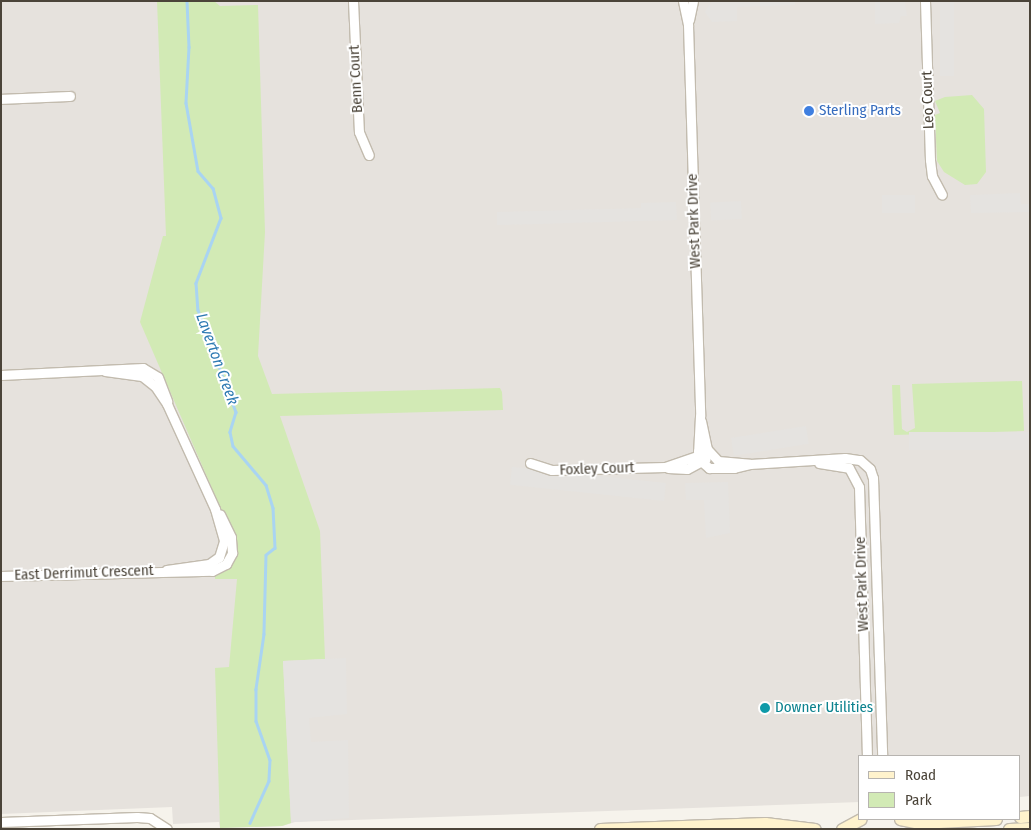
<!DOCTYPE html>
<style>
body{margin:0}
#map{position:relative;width:1031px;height:830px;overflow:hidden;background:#f6f3ec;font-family:"Fira Sans Condensed",sans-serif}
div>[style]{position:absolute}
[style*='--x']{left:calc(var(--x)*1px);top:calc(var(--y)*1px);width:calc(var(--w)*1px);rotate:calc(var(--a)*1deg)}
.industrial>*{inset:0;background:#e6e2dd}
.green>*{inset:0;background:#d2eab5}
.parking>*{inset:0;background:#e5e3e0;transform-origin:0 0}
.stream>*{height:2.5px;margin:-1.25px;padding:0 1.25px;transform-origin:1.25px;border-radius:1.25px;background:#a9d4f2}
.roads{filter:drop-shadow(1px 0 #c2bbae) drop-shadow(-1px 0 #c2bbae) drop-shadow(0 1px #c2bbae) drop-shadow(0 -1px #c2bbae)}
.street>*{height:9px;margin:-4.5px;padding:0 4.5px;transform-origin:4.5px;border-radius:4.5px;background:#fff}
.secondary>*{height:11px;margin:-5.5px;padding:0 5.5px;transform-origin:5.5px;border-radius:5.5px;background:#fff3cd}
.dots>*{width:14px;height:14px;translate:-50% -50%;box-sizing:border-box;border:2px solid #fff;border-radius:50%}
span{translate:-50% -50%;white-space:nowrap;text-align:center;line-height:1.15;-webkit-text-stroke:4px #fff;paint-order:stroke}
.street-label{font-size:15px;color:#4b4439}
.shop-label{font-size:15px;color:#366cbe}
.left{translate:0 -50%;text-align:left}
.culture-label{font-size:15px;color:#0d838f}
.water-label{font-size:16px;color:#2e7ab2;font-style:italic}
.frame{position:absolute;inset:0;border:2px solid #4b4439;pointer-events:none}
.legend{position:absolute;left:858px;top:755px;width:162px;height:65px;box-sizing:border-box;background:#fff;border:1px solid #b7b4b0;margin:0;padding:6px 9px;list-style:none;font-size:15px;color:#4b4439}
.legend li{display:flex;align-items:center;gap:10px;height:25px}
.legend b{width:25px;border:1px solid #b7b4b0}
</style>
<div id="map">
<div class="industrial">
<div style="clip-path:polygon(1px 1px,1030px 1px,1030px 796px,1020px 797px,1020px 756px,860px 756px,860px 802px,295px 822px,282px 826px,220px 828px,219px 822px,173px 824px,172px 807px,1px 814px)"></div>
</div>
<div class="green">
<div style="clip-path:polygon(157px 1px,214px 1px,220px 6px,258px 5px,265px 232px,258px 356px,272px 394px,500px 388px,502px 392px,503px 410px,280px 416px,320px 531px,325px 659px,283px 661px,291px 823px,282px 826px,220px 828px,215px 668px,229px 667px,237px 579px,215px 579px,215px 575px,233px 561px,236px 544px,140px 322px,163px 236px,166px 236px)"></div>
<div style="clip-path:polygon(972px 95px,984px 109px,986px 172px,977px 184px,965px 185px,944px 172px,937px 161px,935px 115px,940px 113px,935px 101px,945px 97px)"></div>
<div style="clip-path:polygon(1022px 381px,1024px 431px,894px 435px,892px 385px,900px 385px,902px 429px,907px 432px,915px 428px,912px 384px)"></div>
</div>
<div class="parking">
<div style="clip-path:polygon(712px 1px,795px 1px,795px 5px,737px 7px,737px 21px,712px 22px,705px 12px)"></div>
<div style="clip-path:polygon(826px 1px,905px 1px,907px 16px,901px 16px,899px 23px,875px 24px,875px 2px)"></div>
<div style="left:940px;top:1px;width:14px;height:75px"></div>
<div style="clip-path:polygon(1020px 193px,1021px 204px,1030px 204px,1030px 212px,971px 213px,970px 195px)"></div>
<div style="left:915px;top:195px;width:18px;height:33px;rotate:90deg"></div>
<div style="left:741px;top:201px;width:18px;height:31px;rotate:87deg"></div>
<div style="clip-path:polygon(676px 202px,677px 220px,497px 225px,497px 212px,641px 208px,641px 203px)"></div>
<div style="left:806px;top:426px;width:18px;height:76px;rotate:81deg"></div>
<div style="left:1030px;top:432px;width:18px;height:121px;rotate:90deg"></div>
<div style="clip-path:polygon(728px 482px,730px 533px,706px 538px,704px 500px,686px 500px,685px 483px)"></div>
<div style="left:666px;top:483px;width:18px;height:155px;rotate:96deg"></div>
<div style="clip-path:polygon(346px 658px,347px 714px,309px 718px,311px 742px,348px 740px,349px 818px,295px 822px,291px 820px,283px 661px)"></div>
</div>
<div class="stream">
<div style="--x:187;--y:1;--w:46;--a:87.5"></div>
<div style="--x:189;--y:47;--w:56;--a:93.1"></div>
<div style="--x:186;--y:103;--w:69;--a:80"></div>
<div style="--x:198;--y:171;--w:23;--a:49"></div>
<div style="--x:213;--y:188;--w:31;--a:75"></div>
<div style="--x:221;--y:218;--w:70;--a:111"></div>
<div style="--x:196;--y:283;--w:27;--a:86"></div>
<div style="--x:198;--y:310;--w:109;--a:69.6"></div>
<div style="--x:236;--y:412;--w:21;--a:107"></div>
<div style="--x:230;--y:432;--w:14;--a:78"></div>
<div style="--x:233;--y:446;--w:51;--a:49.8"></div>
<div style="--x:266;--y:485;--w:24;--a:73"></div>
<div style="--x:273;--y:508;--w:40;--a:87.1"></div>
<div style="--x:275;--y:548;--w:11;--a:142"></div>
<div style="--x:266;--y:555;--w:79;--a:91.5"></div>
<div style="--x:264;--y:634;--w:56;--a:98.3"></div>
<div style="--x:256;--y:689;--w:32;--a:90"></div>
<div style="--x:256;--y:721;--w:41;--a:70.3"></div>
<div style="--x:270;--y:760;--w:21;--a:93"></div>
<div style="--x:269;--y:781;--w:46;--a:114.3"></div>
</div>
<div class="roads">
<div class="street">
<div style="--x:353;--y:1;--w:131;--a:87.4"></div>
<div style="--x:359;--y:132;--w:25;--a:67"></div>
<div style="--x:683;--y:1;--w:25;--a:78"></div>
<div style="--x:688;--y:25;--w:391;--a:88.2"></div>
<div style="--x:700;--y:416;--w:35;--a:93"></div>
<div style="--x:698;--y:451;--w:10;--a:73"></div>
<div style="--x:701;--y:461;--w:11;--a:41"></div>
<div style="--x:709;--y:468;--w:25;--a:0"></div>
<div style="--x:734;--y:468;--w:16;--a:-14"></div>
<div style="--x:925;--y:1;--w:159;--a:88.2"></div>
<div style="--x:930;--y:160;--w:16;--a:83"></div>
<div style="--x:932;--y:176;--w:21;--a:62"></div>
<div style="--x:689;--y:20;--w:19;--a:-78"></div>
<div style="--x:1;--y:99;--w:69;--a:-2.5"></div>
<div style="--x:105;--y:371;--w:37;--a:8"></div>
<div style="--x:142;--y:376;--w:16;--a:38"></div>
<div style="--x:155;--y:386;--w:22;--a:56"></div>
<div style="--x:167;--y:404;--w:115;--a:65.4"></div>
<div style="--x:215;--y:509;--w:33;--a:74"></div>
<div style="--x:224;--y:541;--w:17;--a:107"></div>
<div style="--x:219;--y:557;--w:12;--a:145"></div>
<div style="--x:209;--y:564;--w:43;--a:172.1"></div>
<div style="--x:1;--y:375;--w:142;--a:-2.8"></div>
<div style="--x:143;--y:368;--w:17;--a:31"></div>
<div style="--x:158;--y:377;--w:26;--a:69"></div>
<div style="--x:701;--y:421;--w:29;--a:78"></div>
<div style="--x:707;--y:449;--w:16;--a:47"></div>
<div style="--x:718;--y:461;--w:32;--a:5"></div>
<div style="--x:750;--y:464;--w:95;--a:-3.6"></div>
<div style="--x:845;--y:458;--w:15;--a:8"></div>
<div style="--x:860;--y:460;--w:13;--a:42"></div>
<div style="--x:870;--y:469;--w:9;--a:72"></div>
<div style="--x:873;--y:478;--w:278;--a:88.1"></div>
<div style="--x:530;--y:463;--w:23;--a:18"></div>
<div style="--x:552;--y:470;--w:113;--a:-1.5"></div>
<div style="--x:665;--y:467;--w:40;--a:-18.9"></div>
<div style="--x:819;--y:463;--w:30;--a:9"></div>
<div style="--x:849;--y:468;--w:21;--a:62"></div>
<div style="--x:859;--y:487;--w:269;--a:88.3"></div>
<div style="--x:668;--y:468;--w:19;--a:3"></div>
<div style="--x:687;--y:469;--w:21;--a:-28"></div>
<div style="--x:1;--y:576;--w:211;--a:-1.4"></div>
<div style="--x:212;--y:571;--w:16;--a:-27"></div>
<div style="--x:226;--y:564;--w:13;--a:-61"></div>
<div style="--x:232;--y:553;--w:16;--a:-94"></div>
<div style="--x:231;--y:537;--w:25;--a:-116"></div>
<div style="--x:1;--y:822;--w:136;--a:-2.1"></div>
<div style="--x:137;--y:817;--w:13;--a:4"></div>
<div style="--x:150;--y:818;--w:20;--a:33"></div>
</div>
<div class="secondary">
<div style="--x:1020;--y:817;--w:10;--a:-6"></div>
<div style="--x:900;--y:819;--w:19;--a:12"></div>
<div style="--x:919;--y:823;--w:77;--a:-3"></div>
<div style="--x:600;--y:829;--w:165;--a:-2.1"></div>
<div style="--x:765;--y:823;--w:50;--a:6.8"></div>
<div style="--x:842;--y:829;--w:21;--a:-28"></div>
<div style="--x:1009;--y:829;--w:21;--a:-3"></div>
</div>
</div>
<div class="dots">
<div style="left:809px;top:111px;background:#3f7fe0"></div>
<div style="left:765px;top:708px;background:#0f9aa8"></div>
</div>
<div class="street-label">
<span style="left:356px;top:79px;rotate:-93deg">Benn Court</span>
<span style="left:928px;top:100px;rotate:-92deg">Leo Court</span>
<span style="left:694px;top:221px;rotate:-92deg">West Park Drive</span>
<span style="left:597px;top:469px;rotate:-2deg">Foxley Court</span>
<span style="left:84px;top:573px;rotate:-2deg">East Derrimut Crescent</span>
<span style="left:862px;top:584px;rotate:-92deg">West Park Drive</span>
</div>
<div class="shop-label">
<span class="left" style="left:819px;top:111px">Sterling Parts</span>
</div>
<div class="culture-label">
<span class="left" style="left:775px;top:708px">Downer Utilities</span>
</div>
<div class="water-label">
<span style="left:217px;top:359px;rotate:70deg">Laverton Creek</span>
</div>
<div class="frame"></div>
<ul class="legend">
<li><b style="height:6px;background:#fff3cd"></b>Road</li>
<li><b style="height:14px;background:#d2eab5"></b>Park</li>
</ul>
</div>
